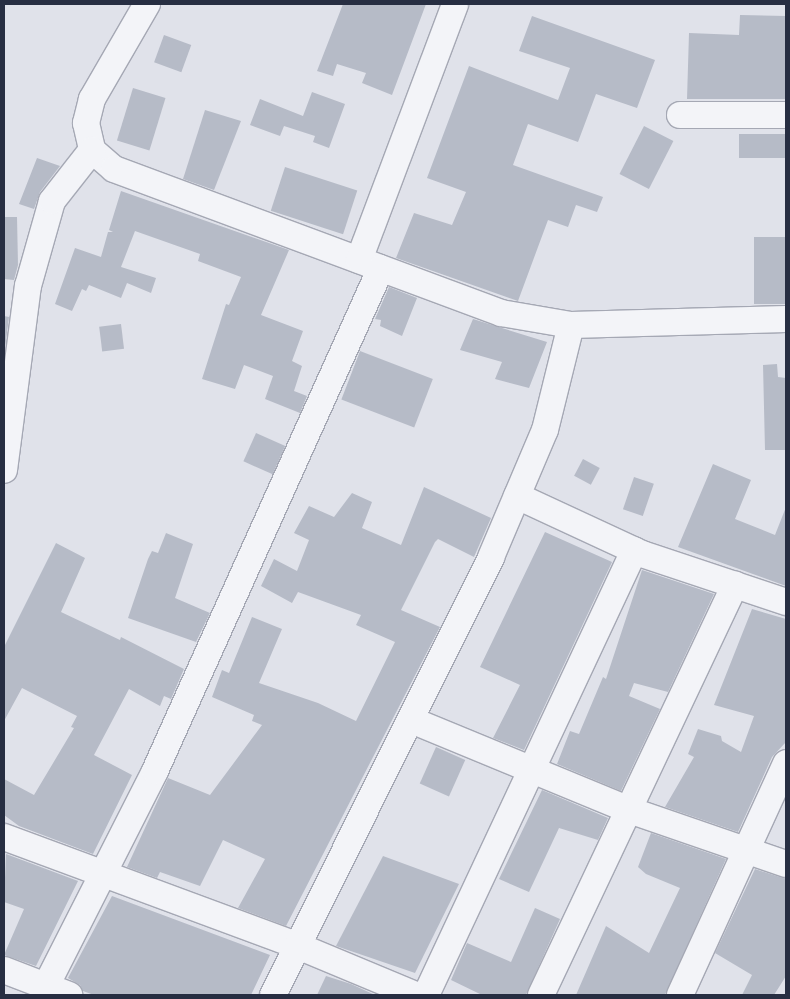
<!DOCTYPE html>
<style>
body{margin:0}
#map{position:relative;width:790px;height:999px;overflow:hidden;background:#e0e2ea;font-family:Figtree,sans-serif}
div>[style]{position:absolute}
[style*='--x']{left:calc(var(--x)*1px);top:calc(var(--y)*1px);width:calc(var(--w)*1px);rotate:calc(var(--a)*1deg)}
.building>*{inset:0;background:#b6bbc7;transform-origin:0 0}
.roads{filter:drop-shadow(1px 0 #a5a8b4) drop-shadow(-1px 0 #a5a8b4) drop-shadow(0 1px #a5a8b4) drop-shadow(0 -1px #a5a8b4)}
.minor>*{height:26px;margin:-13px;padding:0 13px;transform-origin:13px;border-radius:13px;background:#f3f4f8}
span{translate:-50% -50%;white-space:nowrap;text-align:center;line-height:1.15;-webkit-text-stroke:4px #eff2f7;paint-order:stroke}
.frame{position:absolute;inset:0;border:5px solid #272e42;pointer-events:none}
</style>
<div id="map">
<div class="building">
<div style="clip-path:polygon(343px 4px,426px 4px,392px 95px,362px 83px,366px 73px,337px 64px,333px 76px,317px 71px)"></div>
<div style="clip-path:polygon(740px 15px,786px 16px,786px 99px,687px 99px,689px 33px,739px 35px)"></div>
<div style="clip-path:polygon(532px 16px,655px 60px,637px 108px,596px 94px,578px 142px,528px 124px,513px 165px,603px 197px,597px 212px,576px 205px,568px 227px,548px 220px,518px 301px,396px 258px,414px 213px,452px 225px,466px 192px,427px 178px,469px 66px,558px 100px,570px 68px,519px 51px)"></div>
<div style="left:164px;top:35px;width:29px;height:29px;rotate:20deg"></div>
<div style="left:133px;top:88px;width:34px;height:55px;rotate:17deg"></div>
<div style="clip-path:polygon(312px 92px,345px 104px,329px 148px,313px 142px,315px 136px,284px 126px,280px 136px,250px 125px,260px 99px,303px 116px)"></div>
<div style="clip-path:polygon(205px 110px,241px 121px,214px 190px,183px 179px)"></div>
<div style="left:644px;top:126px;width:33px;height:54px;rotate:27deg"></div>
<div style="left:739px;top:134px;width:47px;height:24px"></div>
<div style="clip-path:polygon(37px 158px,60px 166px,40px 192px,34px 209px,19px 204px)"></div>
<div style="left:285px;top:167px;width:76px;height:46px;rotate:18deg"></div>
<div style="clip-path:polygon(121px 191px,289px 250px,261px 315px,303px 331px,292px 361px,302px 366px,294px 391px,307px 396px,300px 413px,265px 399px,273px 376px,244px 365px,235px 389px,202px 379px,226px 304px,229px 305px,241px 277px,198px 261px,200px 254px,135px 231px,121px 267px,156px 278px,151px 293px,127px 283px,121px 298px,89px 285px,86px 291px,82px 289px,72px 311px,55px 304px,75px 248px,101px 257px,108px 232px,113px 232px,109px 230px)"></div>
<div style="clip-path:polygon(4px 217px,17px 217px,18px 265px,14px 280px,4px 279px)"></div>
<div style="left:786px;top:237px;width:67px;height:32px;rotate:90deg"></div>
<div style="clip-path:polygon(389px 287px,417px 298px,402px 336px,380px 326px,381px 320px,375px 319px)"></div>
<div style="clip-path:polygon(4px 316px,9px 317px,4px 356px)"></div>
<div style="clip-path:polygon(473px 319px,547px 342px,529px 388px,495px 379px,502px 362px,460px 350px)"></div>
<div style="left:121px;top:324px;width:25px;height:22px;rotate:83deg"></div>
<div style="left:360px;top:351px;width:78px;height:52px;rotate:21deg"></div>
<div style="clip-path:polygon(777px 364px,778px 377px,786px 378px,786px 450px,765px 450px,763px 365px)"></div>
<div style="left:256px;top:433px;width:32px;height:31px;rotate:24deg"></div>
<div style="left:583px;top:459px;width:19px;height:19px;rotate:28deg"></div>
<div style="clip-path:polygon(713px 464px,751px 480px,735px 519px,775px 535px,786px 507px,786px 586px,678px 547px)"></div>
<div style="left:634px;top:477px;width:21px;height:34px;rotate:19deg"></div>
<div style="clip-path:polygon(424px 487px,491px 518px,474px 557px,438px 539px,435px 542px,401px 610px,440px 627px,286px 926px,238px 908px,265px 859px,223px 840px,200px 886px,160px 872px,157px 878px,127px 867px,168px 778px,210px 795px,262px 725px,252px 721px,254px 715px,212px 697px,222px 670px,229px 673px,252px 617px,282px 629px,259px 683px,318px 703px,356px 721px,395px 642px,356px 625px,361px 615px,298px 592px,292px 603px,261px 586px,274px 559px,297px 571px,309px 540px,294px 533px,309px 506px,334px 517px,352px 493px,372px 502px,362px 528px,401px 545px)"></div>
<div style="clip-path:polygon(545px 532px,612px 562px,524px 750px,493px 738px,520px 685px,480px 667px)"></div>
<div style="clip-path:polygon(166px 533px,193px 544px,175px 598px,210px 613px,196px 642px,128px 618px,148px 559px,152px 551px,158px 553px)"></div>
<div style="clip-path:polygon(56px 543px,85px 558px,61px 612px,120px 640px,121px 637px,184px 669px,171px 699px,164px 696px,160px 706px,129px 689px,94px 755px,132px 775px,93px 854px,19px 826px,4px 815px,4px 779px,34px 795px,74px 728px,71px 727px,77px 716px,22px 688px,4px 721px,4px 647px)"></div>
<div style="clip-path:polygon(642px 570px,714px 594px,668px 692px,634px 683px,629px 696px,660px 709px,621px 791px,557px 764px,570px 731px,579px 734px,603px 677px,606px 679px)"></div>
<div style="clip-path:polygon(752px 609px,786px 619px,786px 742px,772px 757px,738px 832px,665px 807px,694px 757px,688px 754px,698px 729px,721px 736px,722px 741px,741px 752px,754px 716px,714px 705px)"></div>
<div style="left:436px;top:747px;width:32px;height:40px;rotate:24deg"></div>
<div style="clip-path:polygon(542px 790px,608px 818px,598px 840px,559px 828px,529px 892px,499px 879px)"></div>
<div style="clip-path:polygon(651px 833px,726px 859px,665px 995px,576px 995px,606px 926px,649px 953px,680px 888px,646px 874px,638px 867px)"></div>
<div style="clip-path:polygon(6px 854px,78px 881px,36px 966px,4px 955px,24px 909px,4px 902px)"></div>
<div style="clip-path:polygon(383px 856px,459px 884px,415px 973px,336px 946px)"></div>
<div style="clip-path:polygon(755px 869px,786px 879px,786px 976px,774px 995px,742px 995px,752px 975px,715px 953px)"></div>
<div style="clip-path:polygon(112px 896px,270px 955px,251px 995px,94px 995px,83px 991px,80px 985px,68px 978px)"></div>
<div style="clip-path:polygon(535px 908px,560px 919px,526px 995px,482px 995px,451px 980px,467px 943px,511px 962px)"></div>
<div style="clip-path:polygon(326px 976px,351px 984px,375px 995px,317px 995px)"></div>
</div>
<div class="roads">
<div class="minor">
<div style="--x:147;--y:4;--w:110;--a:120.1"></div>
<div style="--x:92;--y:99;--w:25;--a:104"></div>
<div style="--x:86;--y:123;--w:28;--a:77"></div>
<div style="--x:92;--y:150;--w:29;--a:41"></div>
<div style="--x:114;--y:169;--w:413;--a:20.4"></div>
<div style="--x:501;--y:313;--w:71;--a:9.7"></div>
<div style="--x:571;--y:325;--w:215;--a:-1.6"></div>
<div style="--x:680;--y:115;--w:106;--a:0"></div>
<div style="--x:359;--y:260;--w:273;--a:-69.4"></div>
<div style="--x:4;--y:470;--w:186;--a:-82.6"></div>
<div style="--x:28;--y:286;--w:88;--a:-74.2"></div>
<div style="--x:52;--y:201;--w:65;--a:-51.9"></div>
<div style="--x:517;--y:496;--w:138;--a:24.9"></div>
<div style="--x:642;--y:554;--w:152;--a:18.4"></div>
<div style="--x:411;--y:720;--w:236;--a:22.4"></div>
<div style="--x:629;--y:810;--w:166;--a:19"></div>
<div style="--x:4;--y:837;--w:314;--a:20.3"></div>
<div style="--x:298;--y:946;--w:128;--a:22.6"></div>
<div style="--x:4;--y:970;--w:70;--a:21"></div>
<div style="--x:46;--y:986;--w:241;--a:-63.1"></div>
<div style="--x:155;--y:771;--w:551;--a:-65.81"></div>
<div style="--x:273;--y:995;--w:489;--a:-63.5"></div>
<div style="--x:491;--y:557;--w:138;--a:-67"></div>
<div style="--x:545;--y:430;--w:108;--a:-76.1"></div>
<div style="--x:426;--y:995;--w:491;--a:-64.9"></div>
<div style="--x:541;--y:995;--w:454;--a:-64.7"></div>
<div style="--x:680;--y:995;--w:255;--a:-65.4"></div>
</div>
</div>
<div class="frame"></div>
</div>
